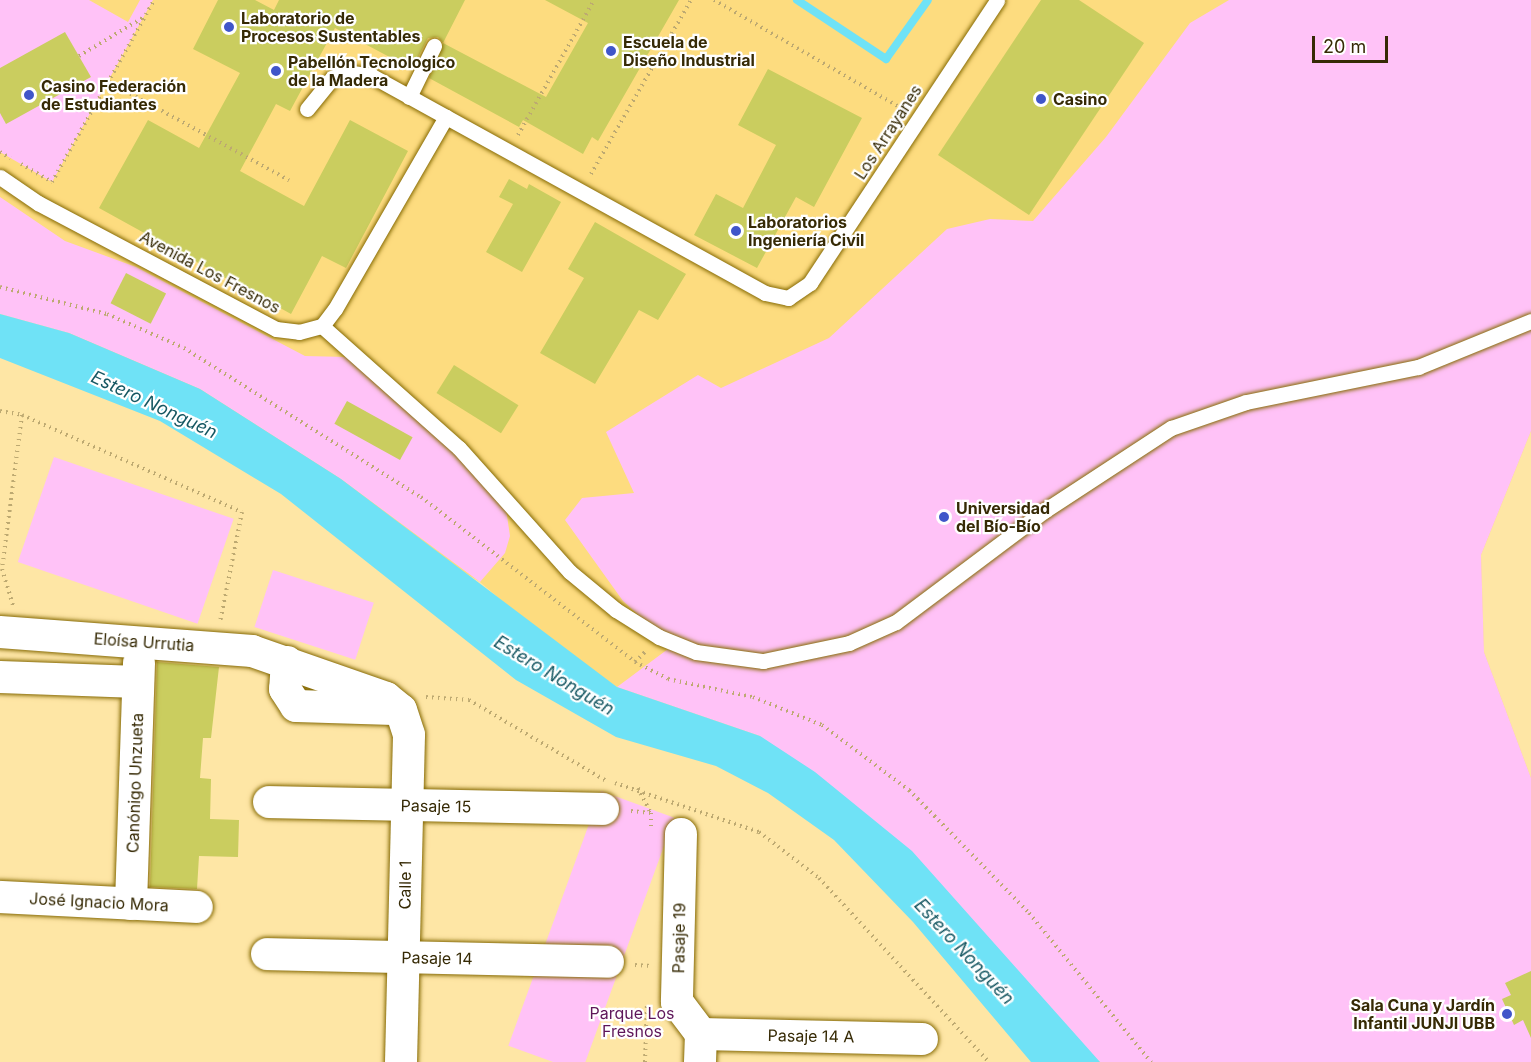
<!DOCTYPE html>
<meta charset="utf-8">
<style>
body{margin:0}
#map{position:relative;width:1531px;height:1062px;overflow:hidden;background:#fee6a5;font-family:Inter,sans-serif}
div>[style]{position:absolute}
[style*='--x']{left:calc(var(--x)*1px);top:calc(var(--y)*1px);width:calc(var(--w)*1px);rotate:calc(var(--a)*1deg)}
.built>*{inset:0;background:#fddc7f}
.green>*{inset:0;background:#ffc2f7;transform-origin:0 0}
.water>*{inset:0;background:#6fe2f6}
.stream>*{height:8px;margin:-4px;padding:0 4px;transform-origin:4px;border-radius:4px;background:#6fe2f6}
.building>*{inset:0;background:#cacd5f;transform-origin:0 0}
.path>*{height:4px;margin-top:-2px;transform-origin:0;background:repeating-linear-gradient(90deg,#bda971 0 1.5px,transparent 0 6px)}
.roads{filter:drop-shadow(0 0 2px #866a04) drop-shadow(0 0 2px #866a04)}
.service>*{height:15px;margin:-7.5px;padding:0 7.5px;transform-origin:7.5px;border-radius:7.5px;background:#fff}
.minor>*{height:32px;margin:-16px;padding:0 16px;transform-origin:16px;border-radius:16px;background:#fff}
.dots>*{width:16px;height:16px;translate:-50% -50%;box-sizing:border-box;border:3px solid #fff;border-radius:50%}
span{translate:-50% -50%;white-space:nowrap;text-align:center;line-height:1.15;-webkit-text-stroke:4.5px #fff;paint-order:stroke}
.poi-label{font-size:16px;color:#362a05;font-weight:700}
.left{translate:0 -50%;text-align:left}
.right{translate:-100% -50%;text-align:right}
.street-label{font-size:16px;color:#362a05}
.park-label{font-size:16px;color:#5e1659}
.water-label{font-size:18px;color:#165863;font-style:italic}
.scale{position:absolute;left:1312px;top:36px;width:76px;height:27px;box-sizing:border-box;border:3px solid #362a05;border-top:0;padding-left:8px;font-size:18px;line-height:21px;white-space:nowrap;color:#362a05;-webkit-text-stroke:4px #fff;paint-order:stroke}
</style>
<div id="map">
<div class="built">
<div style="clip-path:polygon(0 0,1531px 0,1531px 431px,1481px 555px,1484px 652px,1531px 778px,1531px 1062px,1100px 1062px,912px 851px,815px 772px,760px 736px,617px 687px,538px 632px,480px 582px,69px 333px,0 314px)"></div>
</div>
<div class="green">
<div style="clip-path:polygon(0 0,89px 0,128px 22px,140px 0,153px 0,52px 182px,0 152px)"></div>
<div style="clip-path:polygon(1229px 0,1531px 0,1531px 431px,1481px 555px,1484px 652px,1531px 778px,1531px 1062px,1100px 1062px,760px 736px,617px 687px,672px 646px,623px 601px,565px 520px,582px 498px,634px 493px,606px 432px,698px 375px,721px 388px,829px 338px,947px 229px,990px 219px,1033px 221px,1106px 137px,1190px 23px)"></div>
<div style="clip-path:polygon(0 197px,65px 241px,136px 267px,305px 356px,347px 357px,482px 468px,505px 502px,510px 536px,505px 553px,480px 582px,341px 479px,200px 389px,69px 333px,0 314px)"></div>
<div style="left:54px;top:457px;width:190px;height:111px;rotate:19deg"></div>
<div style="left:273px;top:570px;width:106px;height:60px;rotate:18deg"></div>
<div style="left:601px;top:791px;width:78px;height:271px;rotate:20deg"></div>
</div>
<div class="water">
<div style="clip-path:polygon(0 314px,69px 333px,200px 389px,341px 479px,617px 687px,760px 736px,815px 772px,912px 851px,1100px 1062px,1031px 1062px,913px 922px,834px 840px,768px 793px,716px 766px,616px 737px,516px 680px,281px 494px,160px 421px,0 358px)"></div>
</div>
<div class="stream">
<div style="--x:797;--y:0;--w:107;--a:33.5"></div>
<div style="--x:886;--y:59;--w:72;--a:-54.6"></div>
</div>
<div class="building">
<div style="clip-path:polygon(218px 0,255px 0,274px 10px,279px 0,465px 0,443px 43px,438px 37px,428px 38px,412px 69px,335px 28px,290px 111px,276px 104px,240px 171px,304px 206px,350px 120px,408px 151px,346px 268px,322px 256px,291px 314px,99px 208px,148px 120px,199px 148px,240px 73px,193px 49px)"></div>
<div style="clip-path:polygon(545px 0,679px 0,598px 141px,592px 137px,583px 154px,523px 120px,519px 127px,429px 78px,443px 43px,546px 97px,588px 23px)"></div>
<div style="clip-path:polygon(1041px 0,1079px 0,1144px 43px,1029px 215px,938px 155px)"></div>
<div style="clip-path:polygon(65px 32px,91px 77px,6px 124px,0 113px,0 68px)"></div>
<div style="clip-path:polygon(768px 69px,862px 118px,814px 207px,796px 197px,757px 268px,694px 235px,716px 194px,743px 208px,776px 145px,738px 125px)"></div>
<div style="clip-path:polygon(509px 179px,527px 189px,529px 184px,561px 202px,522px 272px,486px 252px,513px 204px,499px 197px)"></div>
<div style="clip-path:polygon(595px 222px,686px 274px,658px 320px,639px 310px,595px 384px,540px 353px,584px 278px,568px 269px)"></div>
<div style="left:126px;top:273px;width:45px;height:34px;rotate:27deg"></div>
<div style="left:454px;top:365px;width:76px;height:33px;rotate:32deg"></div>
<div style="left:347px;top:401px;width:75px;height:26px;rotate:29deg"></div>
<div style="clip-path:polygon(157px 662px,219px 667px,211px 738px,203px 738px,200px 778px,211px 779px,210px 819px,239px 820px,238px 857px,199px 856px,197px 889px,150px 887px)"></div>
<div style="clip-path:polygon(1531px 971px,1531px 1038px,1523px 1020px,1514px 1025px,1502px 999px,1511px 995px,1505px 983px)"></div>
</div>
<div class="path">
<div style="--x:714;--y:0;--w:218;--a:30"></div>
<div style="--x:79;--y:56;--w:76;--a:-31"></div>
<div style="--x:109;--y:82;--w:205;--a:28.6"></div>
<div style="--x:518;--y:135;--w:155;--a:-60.6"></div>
<div style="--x:0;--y:152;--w:12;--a:31"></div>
<div style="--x:21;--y:164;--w:36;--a:30"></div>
<div style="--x:52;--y:182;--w:209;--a:-60.7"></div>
<div style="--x:591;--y:174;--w:201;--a:-60.1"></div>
<div style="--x:0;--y:287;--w:110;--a:14.2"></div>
<div style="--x:107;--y:314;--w:84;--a:23.8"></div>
<div style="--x:184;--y:348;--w:280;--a:32.2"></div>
<div style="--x:421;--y:497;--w:270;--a:37.6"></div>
<div style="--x:635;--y:662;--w:37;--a:27"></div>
<div style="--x:668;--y:679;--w:87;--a:12"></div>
<div style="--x:753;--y:697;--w:74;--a:22.1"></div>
<div style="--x:822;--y:725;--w:109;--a:36.8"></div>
<div style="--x:909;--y:790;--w:172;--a:45.7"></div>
<div style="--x:1029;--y:913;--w:193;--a:50.7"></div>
<div style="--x:0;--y:411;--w:22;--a:10"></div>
<div style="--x:22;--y:415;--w:155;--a:97.4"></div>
<div style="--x:2;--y:569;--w:39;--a:73"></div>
<div style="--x:22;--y:415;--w:240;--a:23.8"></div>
<div style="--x:242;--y:512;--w:112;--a:101.3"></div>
<div style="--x:635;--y:662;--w:16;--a:-45"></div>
<div style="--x:426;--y:697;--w:43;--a:4"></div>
<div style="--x:469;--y:700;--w:158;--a:30.5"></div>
<div style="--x:615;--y:783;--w:152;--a:18.8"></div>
<div style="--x:759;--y:832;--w:76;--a:37.5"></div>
<div style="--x:819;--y:878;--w:251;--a:47.3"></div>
<div style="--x:638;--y:788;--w:28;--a:63"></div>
<div style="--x:651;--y:813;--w:17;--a:90"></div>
<div style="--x:631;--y:811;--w:20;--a:6"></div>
<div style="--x:635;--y:965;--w:17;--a:3"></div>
<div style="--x:645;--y:1062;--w:59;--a:-88.1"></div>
</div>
<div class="roads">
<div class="service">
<div style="--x:409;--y:97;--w:57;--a:-63.9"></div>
<div style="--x:307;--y:109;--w:40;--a:-51"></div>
<div style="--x:332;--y:78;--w:14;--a:-25"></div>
<div style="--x:345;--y:72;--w:27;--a:8"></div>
<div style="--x:372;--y:76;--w:449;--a:28.9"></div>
<div style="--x:765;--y:293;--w:24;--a:12"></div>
<div style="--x:788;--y:298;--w:27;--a:-34"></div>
<div style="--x:810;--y:283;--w:339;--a:-56.5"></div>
<div style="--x:0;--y:177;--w:46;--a:34.4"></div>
<div style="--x:38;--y:203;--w:269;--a:27.9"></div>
<div style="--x:276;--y:329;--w:23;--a:7"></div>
<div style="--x:299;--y:332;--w:24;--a:-15"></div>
<div style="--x:322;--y:326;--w:21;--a:-53"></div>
<div style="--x:335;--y:309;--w:222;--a:-60"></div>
<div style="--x:322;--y:326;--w:183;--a:41.7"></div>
<div style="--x:459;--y:448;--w:166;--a:48.2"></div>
<div style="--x:570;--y:572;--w:60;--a:39.6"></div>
<div style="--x:616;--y:610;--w:51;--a:32.1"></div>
<div style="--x:659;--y:637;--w:40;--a:22"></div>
<div style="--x:696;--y:652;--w:68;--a:7.7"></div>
<div style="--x:763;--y:661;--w:88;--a:-11.8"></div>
<div style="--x:849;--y:643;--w:51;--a:-24.1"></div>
<div style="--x:896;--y:622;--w:185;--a:-36.9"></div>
<div style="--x:1044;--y:511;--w:152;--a:-33.2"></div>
<div style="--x:1171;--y:428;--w:79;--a:-19.1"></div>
<div style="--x:1246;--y:402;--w:176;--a:-11.5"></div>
<div style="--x:1418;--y:367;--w:122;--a:-22.2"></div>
</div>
<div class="minor">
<div style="--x:0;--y:632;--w:253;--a:4.3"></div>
<div style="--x:252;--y:651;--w:142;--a:19.3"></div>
<div style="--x:386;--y:698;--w:19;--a:39"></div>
<div style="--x:401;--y:710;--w:26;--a:72"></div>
<div style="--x:409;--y:735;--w:327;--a:91.4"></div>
<div style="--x:287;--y:662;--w:27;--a:94"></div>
<div style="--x:285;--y:689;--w:20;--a:57"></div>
<div style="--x:296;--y:706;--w:98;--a:1.8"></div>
<div style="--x:0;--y:677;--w:138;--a:2.1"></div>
<div style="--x:269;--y:802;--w:334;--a:1.2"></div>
<div style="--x:681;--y:834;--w:168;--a:91.4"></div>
<div style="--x:677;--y:1002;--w:40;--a:53"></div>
<div style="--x:0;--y:897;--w:197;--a:2.9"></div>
<div style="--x:131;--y:904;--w:241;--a:-88.1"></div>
<div style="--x:267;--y:954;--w:341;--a:1.3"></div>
<div style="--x:701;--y:1034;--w:221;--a:1.3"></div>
<div style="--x:700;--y:1062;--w:28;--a:-88"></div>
</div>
</div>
<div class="dots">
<div style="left:229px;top:27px;background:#4056c9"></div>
<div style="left:611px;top:51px;background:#4056c9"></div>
<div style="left:276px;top:71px;background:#4056c9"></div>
<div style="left:29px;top:95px;background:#4056c9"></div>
<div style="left:1041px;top:99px;background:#4056c9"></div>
<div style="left:736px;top:231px;background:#4056c9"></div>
<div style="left:944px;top:517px;background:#4056c9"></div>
<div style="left:1507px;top:1014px;background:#4056c9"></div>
</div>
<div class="poi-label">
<span class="left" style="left:241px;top:27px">Laboratorio de<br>Procesos Sustentables</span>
<span class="left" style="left:623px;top:51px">Escuela de<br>Diseño Industrial</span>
<span class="left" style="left:288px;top:71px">Pabellón Tecnologico<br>de la Madera</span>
<span class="left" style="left:41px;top:95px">Casino Federación<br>de Estudiantes</span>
<span class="left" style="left:1053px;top:99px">Casino</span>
<span class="left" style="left:748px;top:231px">Laboratorios<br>Ingeniería Civil</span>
<span class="left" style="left:956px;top:517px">Universidad<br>del Bío-Bío</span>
<span class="right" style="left:1495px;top:1014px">Sala Cuna y Jardín<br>Infantil JUNJI UBB</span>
</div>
<div class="street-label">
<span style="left:888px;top:132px;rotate:-57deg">Los Arrayanes</span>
<span style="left:210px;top:272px;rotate:28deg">Avenida Los Fresnos</span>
<span style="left:144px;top:642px;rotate:4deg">Eloísa Urrutia</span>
<span style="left:135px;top:783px;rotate:-88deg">Canónigo Unzueta</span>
<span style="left:436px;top:806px;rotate:1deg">Pasaje 15</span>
<span style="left:405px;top:885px;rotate:-89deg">Calle 1</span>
<span style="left:99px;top:902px;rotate:3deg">José Ignacio Mora</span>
<span style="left:679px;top:938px;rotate:-89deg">Pasaje 19</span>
<span style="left:437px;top:958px;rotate:1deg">Pasaje 14</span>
<span style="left:811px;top:1036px;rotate:1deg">Pasaje 14 A</span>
</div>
<div class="park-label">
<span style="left:632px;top:1022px">Parque Los<br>Fresnos</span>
</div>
<div class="water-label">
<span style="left:154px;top:405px;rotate:25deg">Estero Nonguén</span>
<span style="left:554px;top:676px;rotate:31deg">Estero Nonguén</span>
<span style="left:964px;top:952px;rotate:47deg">Estero Nonguén</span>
</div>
<div class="scale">20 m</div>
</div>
